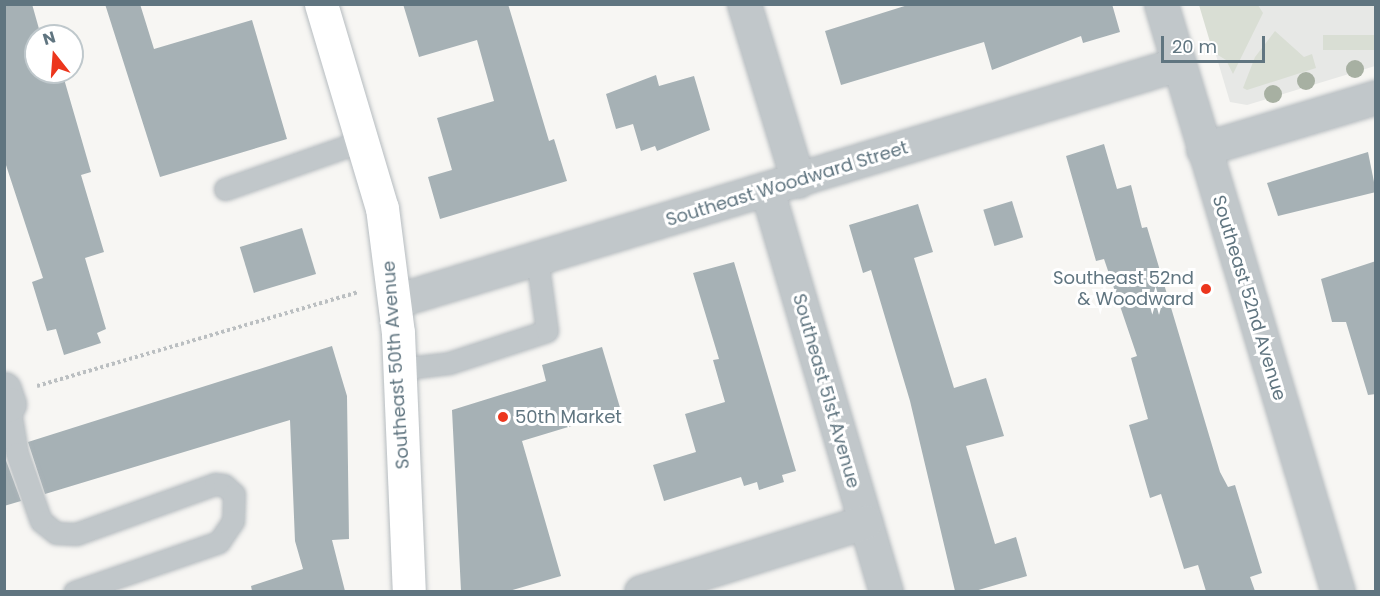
<!DOCTYPE html>
<style>
body{margin:0}
#map{position:relative;width:1380px;height:596px;overflow:hidden;background:#f7f6f3;font-family:Poppins,sans-serif}
div>[style]{position:absolute}
[style*='--x']{left:calc(var(--x)*1px);top:calc(var(--y)*1px);width:calc(var(--w)*1px);rotate:calc(var(--a)*1deg)}
.built>*{inset:0;background:#e7e8e6}
.green>*{inset:0;background:#d9ded4;transform-origin:0 0}
.building>*{inset:0;background:#a6b1b5;transform-origin:0 0}
.path>*{height:4px;margin-top:-2px;transform-origin:0;background:repeating-linear-gradient(90deg,#bbbfc1 0 3px,transparent 0 6px)}
.roads{filter:drop-shadow(0 0 2px #b6bcc0) drop-shadow(0 0 2px #b6bcc0)}
.service>*{height:21px;margin:-10.5px;padding:0 10.5px;transform-origin:10.5px;border-radius:10.5px;background:#c1c7ca}
.minor>*{height:33px;margin:-16.5px;padding:0 16.5px;transform-origin:16.5px;border-radius:16.5px;background:#c1c7ca}
.tertiary>*{height:33px;margin:-16.5px;padding:0 16.5px;transform-origin:16.5px;border-radius:16.5px;background:#c1c7ca}
.secondary>*{height:33px;margin:-16.5px;padding:0 16.5px;transform-origin:16.5px;border-radius:16.5px;background:#fff}
.trees>*{width:18px;height:18px;margin:-9px;border-radius:50%;background:#a7b0a2}
.dots>*{width:16px;height:16px;translate:-50% -50%;box-sizing:border-box;border:3px solid #fff;border-radius:50%}
span{translate:-50% -50%;white-space:nowrap;text-align:center;line-height:1.15;-webkit-text-stroke:6px #fff;paint-order:stroke}
.street-label{font-size:18px;color:#607580}
.poi-label{font-size:18px;color:#607580}
.right{translate:-100% -50%;text-align:right}
.left{translate:0 -50%;text-align:left}
.frame{position:absolute;inset:0;border:6px solid #607580;pointer-events:none}
.north{position:absolute;left:24px;top:24px;width:60px;height:60px;box-sizing:border-box;background:#fff;border:2px solid #bfc8cc;border-radius:50%;rotate:343deg;font-size:16px;font-weight:700;line-height:24px;text-align:center;color:#607580}
.north::after{content:'';display:block;margin:auto;width:21px;height:27px;background:#ec361d;clip-path:polygon(50% 0,100% 100%,50% 72%,0 100%)}
.scale{position:absolute;left:1161px;top:36px;width:104px;height:27px;box-sizing:border-box;border:3px solid #607580;border-top:0;padding-left:8px;font-size:18px;line-height:21px;white-space:nowrap;color:#607580;-webkit-text-stroke:4px #fff;paint-order:stroke}
</style>
<div id="map">
<div class="built">
<div style="clip-path:polygon(1201px 5px,1375px 5px,1375px 66px,1247px 105px,1230px 102px)"></div>
</div>
<div class="green">
<div style="clip-path:polygon(1199px 5px,1258px 5px,1263px 13px,1233px 74px,1226px 60px,1213px 52px)"></div>
<div style="clip-path:polygon(1275px 31px,1304px 57px,1312px 54px,1316px 68px,1247px 90px,1243px 88px,1255px 57px)"></div>
<div style="left:1375px;top:35px;width:15px;height:52px;rotate:90deg"></div>
</div>
<div class="building">
<div style="clip-path:polygon(4px 4px,32px 4px,41px 36px,36px 36px,36px 72px,62px 72px,91px 172px,81px 175px,104px 252px,85px 258px,106px 329px,97px 333px,101px 343px,64px 355px,56px 329px,47px 331px,32px 282px,43px 278px,4px 159px)"></div>
<div style="clip-path:polygon(105px 4px,140px 4px,154px 49px,252px 20px,287px 139px,160px 177px)"></div>
<div style="clip-path:polygon(403px 4px,508px 4px,549px 141px,554px 139px,567px 181px,440px 219px,428px 177px,452px 170px,437px 118px,494px 101px,477px 40px,419px 57px)"></div>
<div style="clip-path:polygon(911px 4px,1112px 4px,1120px 32px,1083px 43px,1081px 36px,992px 70px,984px 42px,841px 85px,825px 31px)"></div>
<div style="clip-path:polygon(656px 75px,659px 86px,694px 76px,710px 130px,657px 151px,655px 146px,641px 151px,633px 124px,616px 129px,606px 94px)"></div>
<div style="clip-path:polygon(1104px 144px,1117px 189px,1131px 185px,1142px 228px,1147px 227px,1220px 472px,1228px 487px,1235px 485px,1262px 573px,1250px 577px,1255px 591px,1206px 591px,1198px 565px,1184px 569px,1161px 494px,1150px 498px,1129px 425px,1148px 419px,1131px 358px,1137px 356px,1104px 259px,1096px 261px,1066px 156px)"></div>
<div style="clip-path:polygon(1368px 152px,1376px 192px,1278px 216px,1267px 183px)"></div>
<div style="left:1012px;top:201px;width:38px;height:30px;rotate:73deg"></div>
<div style="clip-path:polygon(918px 204px,933px 252px,914px 258px,954px 388px,986px 378px,1004px 436px,966px 446px,995px 544px,1016px 537px,1027px 576px,975px 591px,955px 591px,910px 401px,871px 270px,863px 273px,849px 225px)"></div>
<div style="left:302px;top:228px;width:48px;height:65px;rotate:73deg"></div>
<div style="clip-path:polygon(1376px 261px,1376px 394px,1368px 395px,1346px 322px,1332px 322px,1321px 279px)"></div>
<div style="clip-path:polygon(734px 262px,796px 471px,782px 475px,784px 482px,759px 490px,757px 482px,744px 486px,741px 477px,664px 501px,653px 465px,696px 452px,685px 414px,725px 402px,713px 360px,719px 359px,693px 273px)"></div>
<div style="clip-path:polygon(332px 346px,347px 396px,349px 539px,332px 540px,345px 591px,252px 591px,251px 586px,303px 569px,295px 541px,290px 420px,45px 494px,28px 442px)"></div>
<div style="clip-path:polygon(602px 347px,621px 411px,522px 441px,561px 576px,509px 591px,461px 591px,452px 410px,546px 381px,542px 365px)"></div>
<div style="clip-path:polygon(4px 455px,21px 501px,4px 506px)"></div>
</div>
<div class="path">
<div style="--x:37;--y:386;--w:334;--a:-16.3"></div>
</div>
<div class="roads">
<div class="service">
<div style="--x:225;--y:189;--w:145;--a:-19.3"></div>
<div style="--x:399;--y:369;--w:50;--a:-6.8"></div>
<div style="--x:449;--y:363;--w:103;--a:-18.1"></div>
<div style="--x:547;--y:331;--w:74;--a:-97.8"></div>
<div style="--x:9;--y:404;--w:50;--a:80.7"></div>
<div style="--x:17;--y:453;--w:72;--a:70.6"></div>
<div style="--x:41;--y:521;--w:19;--a:39"></div>
<div style="--x:56;--y:533;--w:20;--a:3"></div>
<div style="--x:76;--y:534;--w:148;--a:-19.8"></div>
<div style="--x:215;--y:484;--w:9;--a:6"></div>
<div style="--x:224;--y:485;--w:13;--a:42"></div>
<div style="--x:234;--y:494;--w:27;--a:92"></div>
<div style="--x:233;--y:521;--w:25;--a:124"></div>
<div style="--x:219;--y:542;--w:153;--a:161"></div>
</div>
<div class="minor">
<div style="--x:744;--y:4;--w:185;--a:73"></div>
<div style="--x:1203;--y:149;--w:181;--a:-16.7"></div>
<div style="--x:767;--y:190;--w:419;--a:73.5"></div>
<div style="--x:395;--y:301;--w:818;--a:-16.84"></div>
<div style="--x:4;--y:389;--w:16;--a:72"></div>
<div style="--x:9;--y:404;--w:5;--a:158"></div>
<div style="--x:641;--y:592;--w:235;--a:-17.4"></div>
</div>
<div class="tertiary">
<div style="--x:1161;--y:4;--w:614;--a:73.25"></div>
</div>
<div class="secondary">
<div style="--x:321;--y:4;--w:213;--a:73.4"></div>
<div style="--x:382;--y:208;--w:126;--a:82.7"></div>
<div style="--x:398;--y:333;--w:259;--a:87.6"></div>
</div>
</div>
<div class="trees">
<div style="left:1355px;top:69px"></div>
<div style="left:1306px;top:81px"></div>
<div style="left:1273px;top:94px"></div>
</div>
<div class="dots">
<div style="left:1206px;top:289px;background:#ec361d"></div>
<div style="left:503px;top:417px;background:#ec361d"></div>
</div>
<div class="street-label">
<span style="left:787px;top:184px;rotate:-17deg">Southeast Woodward Street</span>
<span style="left:1249px;top:298px;rotate:73deg">Southeast 52nd Avenue</span>
<span style="left:396px;top:365px;rotate:-94deg">Southeast 50th Avenue</span>
<span style="left:826px;top:391px;rotate:74deg">Southeast 51st Avenue</span>
</div>
<div class="poi-label">
<span class="right" style="left:1194px;top:289px">Southeast 52nd<br>&amp; Woodward</span>
<span class="left" style="left:515px;top:417px">50th Market</span>
</div>
<div class="frame"></div>
<div class="north">N</div>
<div class="scale">20 m</div>
</div>
